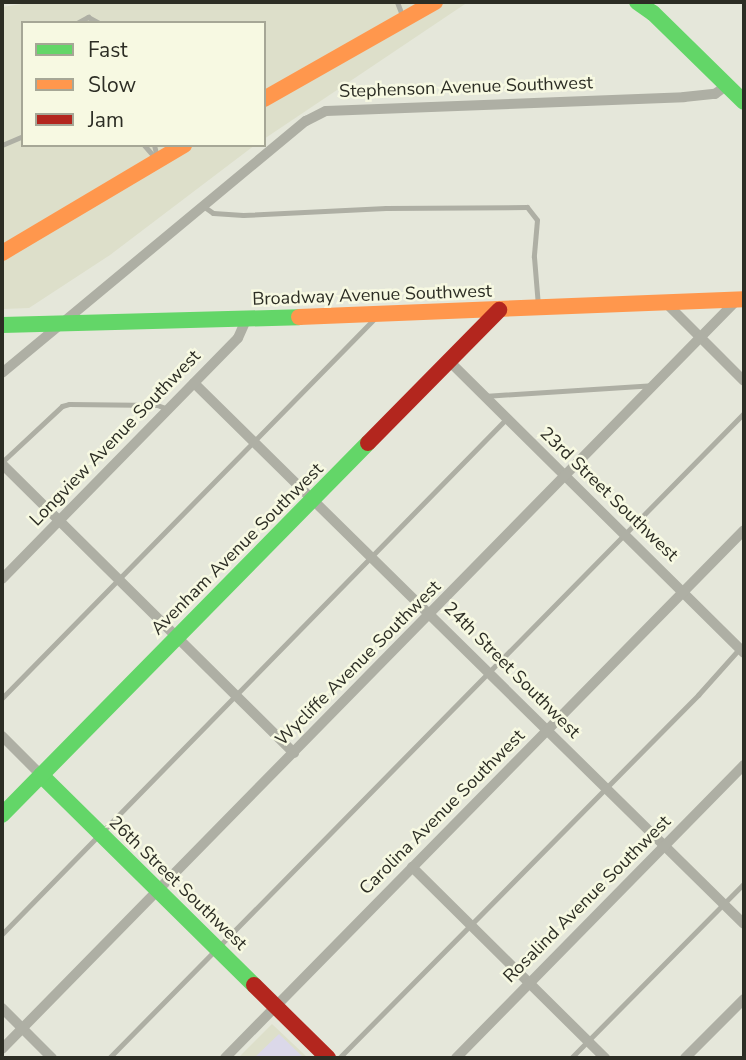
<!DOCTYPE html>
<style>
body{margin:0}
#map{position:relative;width:746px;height:1060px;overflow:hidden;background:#e5e7da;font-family:"Nunito Sans",sans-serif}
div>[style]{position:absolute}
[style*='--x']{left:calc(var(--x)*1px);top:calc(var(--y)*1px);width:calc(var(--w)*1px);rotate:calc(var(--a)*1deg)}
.built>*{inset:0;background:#dddfca}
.green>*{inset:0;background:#dbd8e9}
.lane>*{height:5px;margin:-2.5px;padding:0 2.5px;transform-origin:2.5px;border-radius:2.5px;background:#aeafa4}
.street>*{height:10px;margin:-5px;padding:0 5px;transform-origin:5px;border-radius:5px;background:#aeafa4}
.fast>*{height:16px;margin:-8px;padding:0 8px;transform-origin:8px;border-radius:8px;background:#63d668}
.slow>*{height:16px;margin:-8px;padding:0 8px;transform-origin:8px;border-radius:8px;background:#ff974d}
.jam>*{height:16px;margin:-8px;padding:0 8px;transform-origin:8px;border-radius:8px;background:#b3261e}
span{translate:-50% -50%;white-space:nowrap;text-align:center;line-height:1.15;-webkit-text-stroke:5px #f7f9e2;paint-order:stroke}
.street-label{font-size:18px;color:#2c2d24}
.frame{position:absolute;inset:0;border:4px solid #2c2d24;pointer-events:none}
.legend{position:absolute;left:21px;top:21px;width:245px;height:126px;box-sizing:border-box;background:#f7f9e2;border:2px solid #a6a796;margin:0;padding:9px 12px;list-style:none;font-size:21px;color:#2c2d24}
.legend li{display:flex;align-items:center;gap:14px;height:35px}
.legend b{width:35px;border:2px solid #a6a796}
</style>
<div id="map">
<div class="built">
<div style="clip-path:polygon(35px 2px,468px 2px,264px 139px,264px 23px,23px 23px,23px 145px,255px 145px,110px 255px,29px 308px,2px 309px,2px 7px)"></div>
<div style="clip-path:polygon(272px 1024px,308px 1058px,238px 1058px)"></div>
</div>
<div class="green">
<div style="clip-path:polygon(279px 1034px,304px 1058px,254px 1058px)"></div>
</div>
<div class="lane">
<div style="--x:397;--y:2;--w:14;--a:69"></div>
<div style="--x:77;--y:23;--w:13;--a:-29"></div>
<div style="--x:88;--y:17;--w:13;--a:29"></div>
<div style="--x:2;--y:145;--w:23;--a:-23"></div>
<div style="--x:144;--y:145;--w:18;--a:49"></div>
<div style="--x:154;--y:145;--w:12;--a:76"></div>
<div style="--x:203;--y:206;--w:12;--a:35"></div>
<div style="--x:213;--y:213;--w:30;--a:4"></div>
<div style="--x:243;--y:215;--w:143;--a:-2.8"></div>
<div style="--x:386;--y:208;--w:141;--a:-0.4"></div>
<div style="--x:527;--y:207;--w:16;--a:52"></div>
<div style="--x:537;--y:220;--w:37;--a:95"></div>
<div style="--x:534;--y:257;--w:49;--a:85.3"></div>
<div style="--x:484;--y:396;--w:168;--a:-3.7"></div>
<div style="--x:2;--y:462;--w:82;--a:-43"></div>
<div style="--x:62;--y:406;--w:7;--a:-16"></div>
<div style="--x:69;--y:404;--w:88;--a:0.7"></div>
<div style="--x:157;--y:405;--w:12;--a:20"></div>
<div style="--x:2;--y:698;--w:532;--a:-45.53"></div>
<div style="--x:2;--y:934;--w:721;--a:-45.62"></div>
<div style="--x:109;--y:1058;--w:905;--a:-45.45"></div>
<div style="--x:339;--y:1058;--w:511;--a:-45.32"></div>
<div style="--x:698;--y:695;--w:63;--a:-48.2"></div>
<div style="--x:571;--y:1058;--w:246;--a:-45.3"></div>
</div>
<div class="street">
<div style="--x:666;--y:303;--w:110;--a:45"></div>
<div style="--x:449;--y:361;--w:415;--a:44.7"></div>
<div style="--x:2;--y:373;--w:395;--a:-39.7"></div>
<div style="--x:306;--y:121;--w:22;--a:-27"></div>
<div style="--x:326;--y:111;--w:358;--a:-2.2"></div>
<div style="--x:684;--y:97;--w:31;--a:-6"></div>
<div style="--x:715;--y:94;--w:15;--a:-37"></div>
<div style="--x:194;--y:383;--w:771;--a:44.53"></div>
<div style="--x:2;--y:464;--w:411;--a:44.7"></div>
<div style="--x:2;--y:579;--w:337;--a:-45.6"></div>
<div style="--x:238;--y:338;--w:22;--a:-66"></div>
<div style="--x:2;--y:736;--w:55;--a:45"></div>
<div style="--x:412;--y:867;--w:272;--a:44.7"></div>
<div style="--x:2;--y:1008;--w:71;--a:45"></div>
<div style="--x:2;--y:1049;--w:1049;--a:-45.54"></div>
<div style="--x:225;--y:1058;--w:740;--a:-45.49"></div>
<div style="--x:456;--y:1058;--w:411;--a:-45.5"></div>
<div style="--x:685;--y:1058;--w:83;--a:-45"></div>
</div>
<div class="fast">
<div style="--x:637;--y:2;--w:19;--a:35"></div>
<div style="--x:653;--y:13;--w:127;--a:44.4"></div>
<div style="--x:2;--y:325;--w:297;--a:-1.5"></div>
<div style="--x:41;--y:775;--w:299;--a:44.6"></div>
<div style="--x:2;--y:815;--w:522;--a:-45.47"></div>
</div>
<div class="slow">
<div style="--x:264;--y:99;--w:197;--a:-29.6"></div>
<div style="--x:2;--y:253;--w:212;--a:-30.7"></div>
<div style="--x:299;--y:317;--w:445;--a:-2.3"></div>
</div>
<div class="jam">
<div style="--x:368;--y:443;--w:187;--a:-45.4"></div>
<div style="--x:254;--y:985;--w:104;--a:44.6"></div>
</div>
<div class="street-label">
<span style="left:466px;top:87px;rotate:-2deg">Stephenson Avenue Southwest</span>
<span style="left:372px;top:295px;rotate:-2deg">Broadway Avenue Southwest</span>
<span style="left:115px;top:438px;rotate:-46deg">Longview Avenue Southwest</span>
<span style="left:609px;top:494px;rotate:44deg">23rd Street Southwest</span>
<span style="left:237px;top:549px;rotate:-45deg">Avenham Avenue Southwest</span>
<span style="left:358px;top:663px;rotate:-45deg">Wycliffe Avenue Southwest</span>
<span style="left:512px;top:670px;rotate:45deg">24th Street Southwest</span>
<span style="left:442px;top:812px;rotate:-45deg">Carolina Avenue Southwest</span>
<span style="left:178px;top:883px;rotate:44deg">26th Street Southwest</span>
<span style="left:587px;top:899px;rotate:-45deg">Rosalind Avenue Southwest</span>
</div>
<div class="frame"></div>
<ul class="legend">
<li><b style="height:9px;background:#63d668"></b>Fast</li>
<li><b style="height:9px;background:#ff974d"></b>Slow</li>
<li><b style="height:9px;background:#b3261e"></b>Jam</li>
</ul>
</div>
